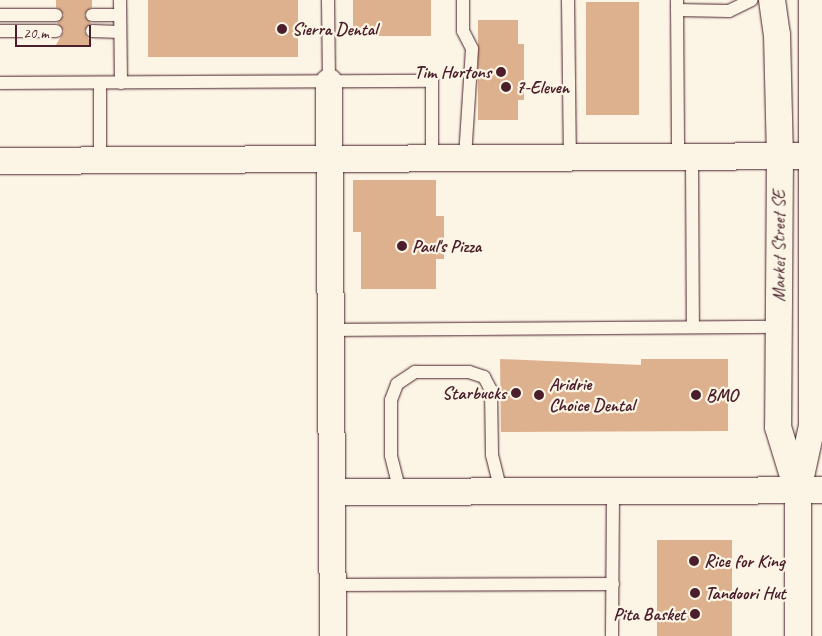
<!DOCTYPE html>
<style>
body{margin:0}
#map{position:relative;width:822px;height:636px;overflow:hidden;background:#fcf5e5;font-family:Caveat,sans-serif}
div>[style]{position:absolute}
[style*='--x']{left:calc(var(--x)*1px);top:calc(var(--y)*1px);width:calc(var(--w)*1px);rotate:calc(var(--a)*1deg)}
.building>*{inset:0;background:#ddb18e;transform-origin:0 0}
.roads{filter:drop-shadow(0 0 1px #4a1f2b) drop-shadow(0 0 1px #4a1f2b)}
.service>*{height:12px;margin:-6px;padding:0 6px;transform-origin:6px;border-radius:6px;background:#fcf5e5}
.minor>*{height:26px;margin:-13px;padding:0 13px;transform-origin:13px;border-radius:13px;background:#fcf5e5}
.dots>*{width:14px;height:14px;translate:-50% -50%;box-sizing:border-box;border:2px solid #fcf5e5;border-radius:50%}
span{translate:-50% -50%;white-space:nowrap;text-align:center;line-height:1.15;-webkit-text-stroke:4.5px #fcf5e5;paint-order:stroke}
.poi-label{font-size:18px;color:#4a1f2b;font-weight:700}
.left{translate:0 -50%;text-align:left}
.right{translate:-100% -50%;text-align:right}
.street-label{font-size:18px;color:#4a1f2b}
.scale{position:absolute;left:15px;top:25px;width:76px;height:22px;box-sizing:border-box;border:2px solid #4a1f2b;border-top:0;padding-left:6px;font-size:15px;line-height:18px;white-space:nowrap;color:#4a1f2b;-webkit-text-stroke:4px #fcf5e5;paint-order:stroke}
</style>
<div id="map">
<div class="building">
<div style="clip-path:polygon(56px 0,92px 0,92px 7px,84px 15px,91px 23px,84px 31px,92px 45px,56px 45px,64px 31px,57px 23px,64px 15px,56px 7px)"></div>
<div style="left:148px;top:0;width:150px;height:57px"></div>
<div style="left:353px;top:0;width:78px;height:36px"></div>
<div style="left:586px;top:2px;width:53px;height:113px"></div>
<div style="clip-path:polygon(478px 20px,518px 20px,518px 44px,524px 44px,524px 100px,518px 100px,518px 120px,478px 120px)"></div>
<div style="clip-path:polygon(353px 180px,436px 180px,436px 216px,444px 216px,444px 259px,436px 259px,436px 289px,361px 289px,361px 232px,353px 232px)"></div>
<div style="clip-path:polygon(500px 359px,641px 365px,641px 359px,728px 359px,728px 431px,501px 432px)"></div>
<div style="left:657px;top:540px;width:75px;height:96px"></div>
</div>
<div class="roads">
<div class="service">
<div style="--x:120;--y:0;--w:83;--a:89.3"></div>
<div style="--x:328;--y:0;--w:82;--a:89.3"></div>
<div style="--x:463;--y:0;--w:31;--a:90"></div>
<div style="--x:463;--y:31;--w:20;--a:63"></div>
<div style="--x:472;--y:49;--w:109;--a:93.7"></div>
<div style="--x:568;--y:0;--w:158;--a:89.3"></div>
<div style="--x:677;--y:0;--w:157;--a:89.6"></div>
<div style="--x:677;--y:10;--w:52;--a:1.1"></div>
<div style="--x:729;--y:11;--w:25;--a:-26"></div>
<div style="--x:0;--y:15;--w:56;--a:0"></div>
<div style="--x:92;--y:15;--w:28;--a:0"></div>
<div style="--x:0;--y:31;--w:56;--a:0"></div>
<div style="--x:92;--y:31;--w:28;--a:2"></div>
<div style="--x:0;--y:83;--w:432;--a:-0.3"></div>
<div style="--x:432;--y:81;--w:78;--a:90"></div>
<div style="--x:100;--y:83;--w:79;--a:90"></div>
<div style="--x:692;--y:157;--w:170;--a:89.7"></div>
<div style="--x:331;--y:330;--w:448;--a:-0.4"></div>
<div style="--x:400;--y:492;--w:38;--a:-104"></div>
<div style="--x:391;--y:455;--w:55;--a:-90"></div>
<div style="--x:391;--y:400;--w:17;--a:-69"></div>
<div style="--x:397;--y:384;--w:22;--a:-34"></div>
<div style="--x:415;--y:372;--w:54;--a:0"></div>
<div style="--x:469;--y:372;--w:16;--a:18"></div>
<div style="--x:484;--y:377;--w:15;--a:62"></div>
<div style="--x:491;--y:390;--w:65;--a:89.1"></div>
<div style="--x:492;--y:455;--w:38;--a:76"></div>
<div style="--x:333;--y:585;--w:280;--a:-0.2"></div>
<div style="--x:612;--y:636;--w:145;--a:-89.6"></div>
</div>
<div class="minor">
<div style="--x:772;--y:0;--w:35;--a:82"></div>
<div style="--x:777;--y:35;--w:121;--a:88.6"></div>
<div style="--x:780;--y:156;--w:271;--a:90.4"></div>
<div style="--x:778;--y:427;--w:65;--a:73"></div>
<div style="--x:329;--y:82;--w:554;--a:89.59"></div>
<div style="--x:0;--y:161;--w:822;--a:-0.35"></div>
<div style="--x:332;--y:492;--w:490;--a:-0.2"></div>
<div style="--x:798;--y:636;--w:146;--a:-90"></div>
<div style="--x:798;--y:490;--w:66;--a:-77.7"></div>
<div style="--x:812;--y:426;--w:426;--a:-90"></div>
</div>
</div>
<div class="dots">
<div style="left:282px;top:29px;background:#4a1f2b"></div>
<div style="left:501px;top:72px;background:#4a1f2b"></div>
<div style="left:506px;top:87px;background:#4a1f2b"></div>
<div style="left:402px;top:246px;background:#4a1f2b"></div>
<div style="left:516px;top:393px;background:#4a1f2b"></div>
<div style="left:539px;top:395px;background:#4a1f2b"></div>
<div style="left:696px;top:395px;background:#4a1f2b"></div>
<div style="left:694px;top:561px;background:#4a1f2b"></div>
<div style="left:695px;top:593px;background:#4a1f2b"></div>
<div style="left:695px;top:614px;background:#4a1f2b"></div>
</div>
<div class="poi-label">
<span class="left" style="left:292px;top:29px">Sierra Dental</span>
<span class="right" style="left:491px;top:72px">Tim Hortons</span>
<span class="left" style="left:516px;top:87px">7-Eleven</span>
<span class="left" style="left:412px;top:246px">Paul's Pizza</span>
<span class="left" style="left:549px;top:395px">Aridrie<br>Choice Dental</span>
<span class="right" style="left:506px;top:393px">Starbucks</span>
<span class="left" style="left:706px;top:395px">BMO</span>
<span class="left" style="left:704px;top:561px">Rice for King</span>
<span class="left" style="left:705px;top:593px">Tandoori Hut</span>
<span class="right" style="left:685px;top:614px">Pita Basket</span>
</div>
<div class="street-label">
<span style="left:779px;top:246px;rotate:-90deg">Market Street SE</span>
</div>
<div class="scale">20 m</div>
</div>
